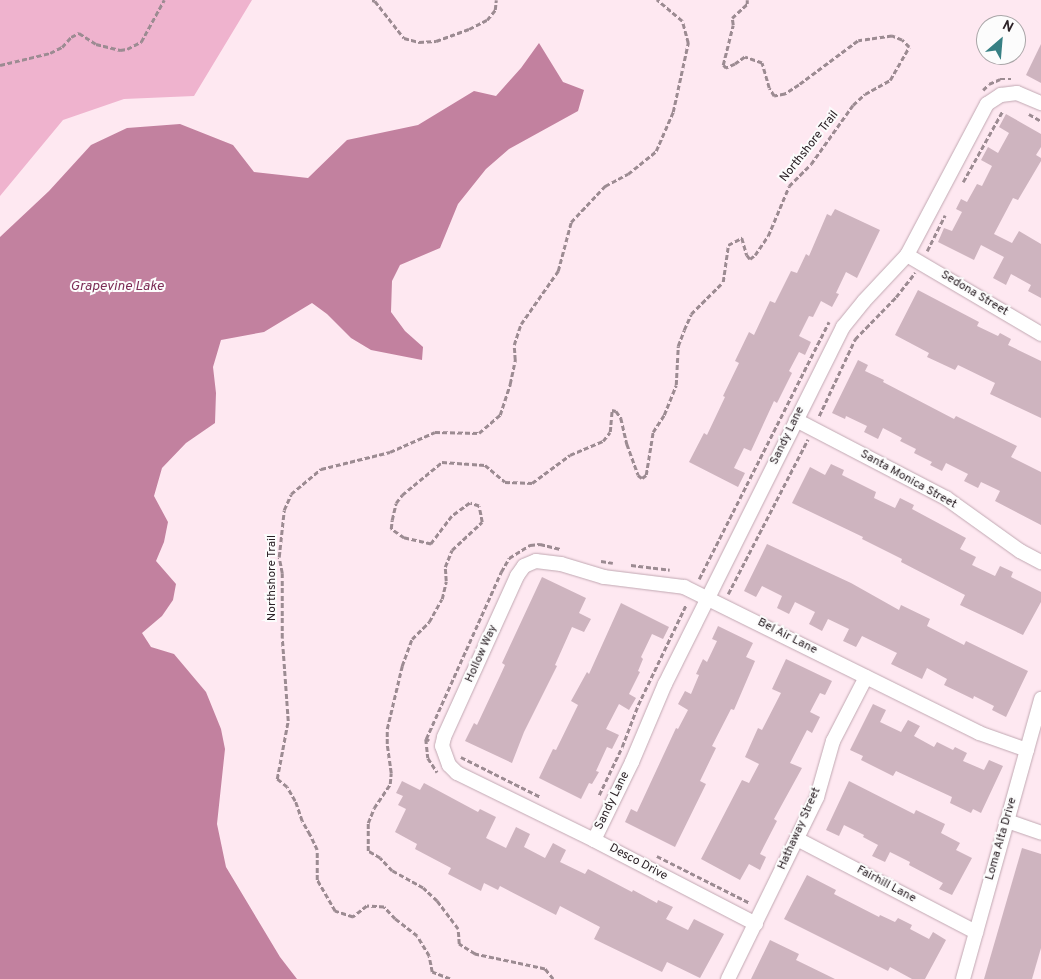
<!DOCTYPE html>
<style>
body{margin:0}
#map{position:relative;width:1041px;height:979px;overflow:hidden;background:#fee8f1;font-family:Overpass,sans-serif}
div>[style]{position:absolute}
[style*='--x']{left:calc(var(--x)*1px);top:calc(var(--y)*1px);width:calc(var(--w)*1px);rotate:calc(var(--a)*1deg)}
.green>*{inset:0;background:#efb3ce}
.water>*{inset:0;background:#c2819f}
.building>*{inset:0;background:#ceb4bf}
.path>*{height:2.5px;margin-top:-1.25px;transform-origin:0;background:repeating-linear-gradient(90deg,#9c8b92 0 5px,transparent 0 7.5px)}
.roads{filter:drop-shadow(0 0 1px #c1a8b2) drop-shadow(0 0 1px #c1a8b2)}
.street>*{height:14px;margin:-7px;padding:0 7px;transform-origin:7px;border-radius:7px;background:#fff}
span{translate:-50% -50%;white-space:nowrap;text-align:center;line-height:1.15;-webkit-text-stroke:4px #fcfcfc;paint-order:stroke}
.street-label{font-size:12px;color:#2c2227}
.water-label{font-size:14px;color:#7d2e57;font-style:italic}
.north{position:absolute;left:976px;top:15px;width:50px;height:50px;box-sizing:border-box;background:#fcfcfc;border:1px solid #a9a5a7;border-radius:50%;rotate:27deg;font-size:14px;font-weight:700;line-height:20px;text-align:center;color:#2c2227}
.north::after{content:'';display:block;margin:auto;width:18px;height:22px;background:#378084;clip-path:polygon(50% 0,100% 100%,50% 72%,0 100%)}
</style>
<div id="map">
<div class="green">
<div style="clip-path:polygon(0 0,252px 0,194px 96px,124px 99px,63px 120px,0 196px)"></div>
</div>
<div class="water">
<div style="clip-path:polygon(539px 43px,563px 82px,584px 90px,578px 111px,509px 149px,486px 169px,458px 204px,440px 248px,400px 265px,392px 281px,391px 312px,405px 331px,423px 347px,422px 360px,371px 350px,351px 338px,327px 314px,312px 303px,264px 332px,221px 340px,213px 367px,216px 393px,215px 423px,186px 443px,162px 468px,154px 496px,168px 522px,164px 542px,156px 561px,176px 584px,173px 600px,162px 616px,142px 633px,151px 647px,174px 654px,206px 692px,221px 729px,225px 749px,217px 824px,226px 867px,280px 957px,297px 979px,0 979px,0 237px,49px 191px,91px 145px,127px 128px,180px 124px,233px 145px,254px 172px,308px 178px,347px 140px,418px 125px,474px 91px,496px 96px,521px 68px)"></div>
</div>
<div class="building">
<div style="clip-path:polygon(1041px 44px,1041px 83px,1026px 75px)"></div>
<div style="clip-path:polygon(1006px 114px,1041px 134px,1041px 147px,1036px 155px,1041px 158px,1041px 161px,1018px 200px,1013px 198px,994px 234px,1012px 243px,1019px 231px,1041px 244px,1041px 298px,1028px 291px,1031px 285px,1011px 274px,1006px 285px,993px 278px,1004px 257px,981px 245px,974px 260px,938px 242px,944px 228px,952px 231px,962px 212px,956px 209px,961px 199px,967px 202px,977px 184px,982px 186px,992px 166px,981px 160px,988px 147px,998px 153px,1009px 133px,999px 127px)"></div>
<div style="clip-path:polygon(835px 209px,880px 230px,857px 278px,846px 272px,836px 293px,839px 294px,832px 307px,821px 301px,813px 317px,809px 316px,799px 336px,811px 342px,805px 355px,799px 352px,789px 371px,792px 373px,777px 403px,774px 401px,751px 451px,744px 448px,734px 468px,745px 473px,738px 487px,689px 462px,704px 433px,707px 435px,725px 397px,723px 396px,739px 363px,735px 361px,749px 332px,754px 335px,770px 301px,775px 303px,791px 271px,797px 273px,806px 254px,809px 256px,827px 214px,831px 216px)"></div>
<div style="clip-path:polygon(918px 290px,979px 322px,977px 326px,998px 336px,1000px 333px,1011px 339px,1008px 345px,1041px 361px,1041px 418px,990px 394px,995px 383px,958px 365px,955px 370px,927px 357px,929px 353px,895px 335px)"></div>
<div style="clip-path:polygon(858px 360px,868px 365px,865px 371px,884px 380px,883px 382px,954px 419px,956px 416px,1017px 446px,1011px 457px,1041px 472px,1041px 525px,995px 501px,1000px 491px,981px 482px,978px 488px,964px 481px,968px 474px,946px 463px,942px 471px,930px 465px,932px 462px,914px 453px,916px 449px,900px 441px,902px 438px,883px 428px,878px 439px,864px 432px,867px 426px,846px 416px,845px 419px,832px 413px)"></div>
<div style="clip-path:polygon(831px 464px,844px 470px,842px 475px,876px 492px,874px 498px,895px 508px,900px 498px,914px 505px,912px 509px,966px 538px,960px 549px,976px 557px,972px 565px,995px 576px,1000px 566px,1013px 572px,1011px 577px,1041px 592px,1041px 602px,1023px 635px,960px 605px,965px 595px,901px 562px,902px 559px,862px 539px,863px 537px,792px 503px,810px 467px,825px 475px)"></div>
<div style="clip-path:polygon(767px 544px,851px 583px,899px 610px,901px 605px,930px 619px,927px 626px,964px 645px,966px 641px,1028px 671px,1006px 717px,992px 710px,994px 706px,974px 696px,973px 699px,944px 685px,947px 679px,927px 668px,922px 679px,891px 664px,897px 653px,862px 636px,856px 647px,843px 641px,849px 629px,828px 619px,822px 631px,809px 624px,815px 612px,795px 602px,789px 614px,777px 608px,782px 596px,762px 586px,756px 597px,744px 591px)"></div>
<div style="clip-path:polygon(542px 577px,586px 598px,579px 613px,591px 619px,584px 632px,572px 627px,555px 665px,557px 666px,524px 732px,512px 763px,465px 741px,474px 723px,477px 725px,500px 676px,505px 665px,502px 663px)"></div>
<div style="clip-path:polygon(621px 603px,669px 627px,663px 639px,652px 634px,641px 657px,643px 659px,638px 671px,640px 672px,629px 694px,636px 698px,629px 710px,619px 704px,606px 729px,619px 735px,612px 749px,607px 747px,596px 771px,599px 772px,592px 784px,589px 783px,581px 799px,539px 778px,553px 749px,556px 750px,578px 705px,571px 701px,587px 672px,589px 674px)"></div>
<div style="clip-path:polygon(718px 626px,753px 643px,746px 657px,755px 661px,734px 710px,731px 709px,712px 746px,716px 748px,700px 781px,706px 784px,675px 847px,625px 822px,631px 809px,637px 812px,676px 728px,678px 729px,688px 710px,678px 704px,685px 691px,691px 694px,699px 675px,696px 674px,703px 659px,707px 662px,717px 641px,712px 639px)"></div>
<div style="clip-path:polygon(786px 659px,832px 681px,825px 695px,820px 693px,810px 712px,820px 717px,812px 733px,807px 730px,790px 763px,802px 768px,774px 819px,777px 821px,760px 854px,766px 857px,760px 870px,749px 864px,740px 880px,701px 859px,742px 780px,749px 783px,759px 764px,745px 757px,758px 728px,762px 730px,781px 693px,772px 689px)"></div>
<div style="clip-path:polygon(873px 704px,886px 710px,880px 722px,901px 732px,908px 720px,920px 726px,914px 736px,934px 747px,937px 742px,953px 750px,955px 747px,967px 753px,963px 761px,984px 770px,989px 760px,1003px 766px,981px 813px,973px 809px,971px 813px,950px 803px,952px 797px,896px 771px,893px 776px,861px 760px,863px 756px,850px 750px)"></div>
<div style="clip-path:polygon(402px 781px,420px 790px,424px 783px,478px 812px,480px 809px,496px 817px,486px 838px,506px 848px,516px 827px,530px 834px,524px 847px,545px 858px,553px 843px,566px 850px,560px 862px,585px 874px,588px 869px,632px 892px,633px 890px,657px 903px,658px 900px,673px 907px,666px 919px,688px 930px,694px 919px,724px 934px,700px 978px,667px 962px,662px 972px,594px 939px,600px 927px,560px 906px,556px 915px,500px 886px,498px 890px,484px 883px,481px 891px,448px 874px,451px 868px,415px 849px,417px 844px,395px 832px,406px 809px,398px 805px,403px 796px,396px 793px)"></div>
<div style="clip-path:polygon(849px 781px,914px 814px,916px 810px,945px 824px,941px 833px,960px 843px,956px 850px,972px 858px,952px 895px,939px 889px,943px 883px,909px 865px,910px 862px,890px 852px,885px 862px,872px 856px,878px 845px,863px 837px,864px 835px,844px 825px,839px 836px,826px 830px)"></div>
<div style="clip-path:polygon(1022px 848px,1041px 854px,1041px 948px,1032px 979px,984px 979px)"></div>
<div style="clip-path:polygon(807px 875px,836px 890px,834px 894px,879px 917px,880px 915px,895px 922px,898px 918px,912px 925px,910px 929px,929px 939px,933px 932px,946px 940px,925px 979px,912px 979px,890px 967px,888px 971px,784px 919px)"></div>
<div style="clip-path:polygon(770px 940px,799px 954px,796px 960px,835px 979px,751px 979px)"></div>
</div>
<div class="path">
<div style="--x:372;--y:0;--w:3;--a:18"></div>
<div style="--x:375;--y:1;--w:47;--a:51.9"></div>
<div style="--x:404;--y:38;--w:16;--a:15"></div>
<div style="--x:419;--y:42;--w:17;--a:-3"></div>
<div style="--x:436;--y:41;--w:35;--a:-20"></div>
<div style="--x:469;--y:29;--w:20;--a:-27"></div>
<div style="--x:487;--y:20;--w:13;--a:-51"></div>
<div style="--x:495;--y:10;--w:10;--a:-84"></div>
<div style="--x:0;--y:65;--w:51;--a:-13.5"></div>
<div style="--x:50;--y:53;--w:13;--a:-27"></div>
<div style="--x:62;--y:47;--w:13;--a:-48"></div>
<div style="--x:71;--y:37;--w:9;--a:-27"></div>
<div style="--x:79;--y:33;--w:20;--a:33"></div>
<div style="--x:96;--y:44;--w:25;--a:14"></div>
<div style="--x:120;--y:50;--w:7;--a:-8"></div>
<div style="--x:127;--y:49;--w:16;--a:-27"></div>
<div style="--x:141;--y:42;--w:48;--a:-61.3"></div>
<div style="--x:983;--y:90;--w:8;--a:-45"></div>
<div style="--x:989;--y:84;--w:12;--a:-24"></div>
<div style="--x:1000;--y:79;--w:11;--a:0"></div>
<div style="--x:1029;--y:114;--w:14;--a:30"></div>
<div style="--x:963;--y:182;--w:82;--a:-60.9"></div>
<div style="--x:927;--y:251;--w:40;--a:-63.4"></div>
<div style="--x:819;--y:416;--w:85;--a:-64.9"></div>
<div style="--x:855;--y:339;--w:59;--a:-45.7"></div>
<div style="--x:896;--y:297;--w:31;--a:-52"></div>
<div style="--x:601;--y:561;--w:12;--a:9"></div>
<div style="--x:631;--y:565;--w:39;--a:7"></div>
<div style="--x:699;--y:579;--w:288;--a:-63.2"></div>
<div style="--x:728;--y:594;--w:174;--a:-62.7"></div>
<div style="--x:426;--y:739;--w:19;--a:84"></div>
<div style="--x:428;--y:758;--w:17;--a:57"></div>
<div style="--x:429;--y:741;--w:4;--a:-146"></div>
<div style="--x:426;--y:739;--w:183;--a:-65.8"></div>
<div style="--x:501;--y:572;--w:16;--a:-60"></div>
<div style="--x:509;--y:558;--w:25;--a:-32"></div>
<div style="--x:530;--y:545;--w:10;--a:-6"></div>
<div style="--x:540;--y:544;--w:21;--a:14"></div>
<div style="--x:461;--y:757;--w:89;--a:26.6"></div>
<div style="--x:599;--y:795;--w:53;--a:-64.4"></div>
<div style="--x:622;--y:747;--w:45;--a:-69.1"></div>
<div style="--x:638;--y:705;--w:111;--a:-64.4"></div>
<div style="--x:657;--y:856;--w:104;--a:26.8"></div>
<div style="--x:450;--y:979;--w:19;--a:-159"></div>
<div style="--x:432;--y:972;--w:16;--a:-101"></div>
<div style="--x:429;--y:956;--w:23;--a:-121"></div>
<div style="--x:417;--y:936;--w:28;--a:-142"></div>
<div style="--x:395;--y:919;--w:16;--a:-133"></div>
<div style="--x:384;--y:907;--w:17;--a:-177"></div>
<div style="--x:367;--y:906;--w:18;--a:142"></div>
<div style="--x:353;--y:917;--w:19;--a:-162"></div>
<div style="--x:335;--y:911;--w:36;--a:-120"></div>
<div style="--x:317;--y:880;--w:30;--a:-90"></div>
<div style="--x:317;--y:850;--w:17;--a:-115"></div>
<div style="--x:310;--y:835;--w:16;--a:-120"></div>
<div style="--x:302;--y:821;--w:21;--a:-109"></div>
<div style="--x:295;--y:801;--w:16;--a:-120"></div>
<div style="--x:287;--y:787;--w:13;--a:-141"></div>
<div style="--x:277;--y:779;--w:59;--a:-79.3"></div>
<div style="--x:288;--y:721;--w:83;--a:-94.1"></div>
<div style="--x:282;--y:638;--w:65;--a:-90"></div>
<div style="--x:282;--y:573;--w:16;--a:-101"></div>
<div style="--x:279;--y:557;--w:47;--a:-83.9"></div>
<div style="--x:284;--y:510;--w:17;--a:-66"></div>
<div style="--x:291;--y:494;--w:39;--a:-40"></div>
<div style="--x:321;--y:469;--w:71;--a:-13.8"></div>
<div style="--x:390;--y:452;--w:49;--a:-24"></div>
<div style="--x:435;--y:432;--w:44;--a:1.3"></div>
<div style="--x:479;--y:433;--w:28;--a:-41"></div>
<div style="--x:500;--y:415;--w:33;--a:-72"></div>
<div style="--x:510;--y:384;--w:25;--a:-78"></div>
<div style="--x:515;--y:360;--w:15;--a:-94"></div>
<div style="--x:514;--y:345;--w:22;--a:-72"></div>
<div style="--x:521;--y:324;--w:65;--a:-55.1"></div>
<div style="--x:558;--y:271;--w:51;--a:-75.1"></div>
<div style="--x:571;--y:222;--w:50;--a:-46.6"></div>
<div style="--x:605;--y:186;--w:26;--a:-28"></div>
<div style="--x:628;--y:174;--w:36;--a:-39"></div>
<div style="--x:656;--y:151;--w:43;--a:-66.4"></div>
<div style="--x:673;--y:112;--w:71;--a:-77.7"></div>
<div style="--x:688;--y:43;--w:23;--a:-105"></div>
<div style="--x:682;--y:21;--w:33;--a:-140"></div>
<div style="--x:553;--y:979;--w:13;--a:-129"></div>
<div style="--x:545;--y:969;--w:72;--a:-167.9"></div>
<div style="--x:475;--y:954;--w:19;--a:-148"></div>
<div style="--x:459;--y:944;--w:15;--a:-94"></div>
<div style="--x:458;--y:929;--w:35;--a:-127"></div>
<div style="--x:437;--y:901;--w:19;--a:-137"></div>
<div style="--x:423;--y:888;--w:35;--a:-151"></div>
<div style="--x:392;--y:871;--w:18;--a:-133"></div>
<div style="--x:380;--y:858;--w:14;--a:-150"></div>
<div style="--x:368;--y:851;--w:28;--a:-90"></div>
<div style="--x:368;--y:823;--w:16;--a:-68"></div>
<div style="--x:374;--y:808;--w:29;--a:-56"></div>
<div style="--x:390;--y:784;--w:11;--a:-85"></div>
<div style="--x:391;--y:773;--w:29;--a:-98"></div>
<div style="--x:387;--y:744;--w:15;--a:-90"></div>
<div style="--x:387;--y:729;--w:65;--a:-76.6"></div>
<div style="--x:402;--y:666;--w:29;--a:-70"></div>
<div style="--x:412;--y:639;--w:24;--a:-45"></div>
<div style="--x:429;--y:622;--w:26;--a:-61"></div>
<div style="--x:442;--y:599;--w:18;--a:-77"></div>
<div style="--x:446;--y:581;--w:14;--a:-94"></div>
<div style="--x:445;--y:567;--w:18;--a:-68"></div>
<div style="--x:452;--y:550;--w:41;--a:-43"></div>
<div style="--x:482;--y:522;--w:16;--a:-101"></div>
<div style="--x:479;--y:506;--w:9;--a:-162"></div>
<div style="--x:470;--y:503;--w:22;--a:144"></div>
<div style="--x:452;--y:516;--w:35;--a:127"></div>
<div style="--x:431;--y:544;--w:28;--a:-167"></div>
<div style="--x:404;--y:538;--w:16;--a:-145"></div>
<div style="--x:391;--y:529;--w:9;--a:-84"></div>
<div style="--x:392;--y:520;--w:17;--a:-77"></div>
<div style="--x:396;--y:503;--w:10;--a:-53"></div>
<div style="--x:402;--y:495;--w:52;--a:-39.5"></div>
<div style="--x:442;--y:462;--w:43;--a:4"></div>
<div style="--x:485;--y:465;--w:26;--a:40"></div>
<div style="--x:505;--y:482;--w:27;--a:2"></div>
<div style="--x:532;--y:483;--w:47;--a:-36.4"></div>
<div style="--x:570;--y:455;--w:36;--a:-23"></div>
<div style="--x:603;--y:441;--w:11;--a:-52"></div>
<div style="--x:610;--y:432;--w:22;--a:-85"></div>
<div style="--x:612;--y:410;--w:4;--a:14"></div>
<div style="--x:616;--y:411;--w:9;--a:54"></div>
<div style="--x:621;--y:418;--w:27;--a:77"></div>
<div style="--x:627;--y:444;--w:33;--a:70"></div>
<div style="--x:638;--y:475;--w:5;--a:37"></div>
<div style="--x:642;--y:478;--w:5;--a:-37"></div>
<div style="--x:646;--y:475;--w:44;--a:-80.8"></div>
<div style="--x:653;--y:432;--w:20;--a:-57"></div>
<div style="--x:664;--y:415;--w:32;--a:-68"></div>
<div style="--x:676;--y:385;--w:39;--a:-87"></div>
<div style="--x:678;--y:346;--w:17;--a:-69"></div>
<div style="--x:684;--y:330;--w:17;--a:-66"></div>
<div style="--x:691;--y:314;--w:45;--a:-45"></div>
<div style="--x:723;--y:282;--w:37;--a:-82"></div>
<div style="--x:728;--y:245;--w:16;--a:-27"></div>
<div style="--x:742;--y:238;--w:18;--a:74"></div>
<div style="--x:747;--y:255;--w:5;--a:53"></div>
<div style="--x:750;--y:259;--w:6;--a:-39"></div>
<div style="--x:755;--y:255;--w:23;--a:-56"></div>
<div style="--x:768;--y:236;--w:54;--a:-67.2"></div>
<div style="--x:789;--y:186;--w:31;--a:-45"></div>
<div style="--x:811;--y:164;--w:72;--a:-54.6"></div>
<div style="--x:853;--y:105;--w:16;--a:-43"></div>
<div style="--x:865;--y:94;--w:29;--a:-29"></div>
<div style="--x:890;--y:80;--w:38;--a:-60"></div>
<div style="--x:909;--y:47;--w:10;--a:-135"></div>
<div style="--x:902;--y:40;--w:11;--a:-158"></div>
<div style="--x:892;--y:36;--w:34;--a:172"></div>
<div style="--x:858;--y:41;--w:74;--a:143.3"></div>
<div style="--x:799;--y:85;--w:17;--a:147"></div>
<div style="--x:785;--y:94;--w:11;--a:170"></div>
<div style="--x:774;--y:96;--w:9;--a:-122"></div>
<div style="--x:769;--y:88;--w:26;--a:-106"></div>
<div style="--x:762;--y:63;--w:18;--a:-161"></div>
<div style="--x:745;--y:57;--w:12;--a:145"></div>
<div style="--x:735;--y:64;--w:10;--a:156"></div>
<div style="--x:726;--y:68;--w:4;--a:-135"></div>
<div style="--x:723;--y:65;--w:41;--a:-76"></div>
<div style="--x:733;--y:25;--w:7;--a:-98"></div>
<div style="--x:732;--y:18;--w:21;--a:-43"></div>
<div style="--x:747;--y:4;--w:4;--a:-90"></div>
</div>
<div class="roads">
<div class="street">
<div style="--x:907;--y:255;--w:156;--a:30.5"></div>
<div style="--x:796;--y:420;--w:169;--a:27.5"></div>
<div style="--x:946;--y:498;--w:91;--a:35.6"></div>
<div style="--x:1020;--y:551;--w:24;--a:28"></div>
<div style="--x:1007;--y:821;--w:36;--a:19"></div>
<div style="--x:797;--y:839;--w:202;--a:27.5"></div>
<div style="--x:594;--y:840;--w:87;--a:-64"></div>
<div style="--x:632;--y:762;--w:85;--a:-67.1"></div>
<div style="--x:665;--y:684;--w:399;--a:-63.5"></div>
<div style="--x:843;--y:327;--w:33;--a:-51"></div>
<div style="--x:864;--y:301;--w:63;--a:-46.9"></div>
<div style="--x:907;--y:255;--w:171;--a:-62.1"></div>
<div style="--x:987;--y:104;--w:17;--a:-33"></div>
<div style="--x:1001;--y:95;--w:16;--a:-7"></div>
<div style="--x:1017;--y:93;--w:26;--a:23"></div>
<div style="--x:756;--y:924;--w:182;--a:-152.6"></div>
<div style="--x:594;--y:840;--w:153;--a:-153.9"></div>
<div style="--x:457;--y:773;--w:11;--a:-135"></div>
<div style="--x:449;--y:765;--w:20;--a:-110"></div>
<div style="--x:442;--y:746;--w:9;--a:-77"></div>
<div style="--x:444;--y:737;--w:177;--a:-65.6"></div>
<div style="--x:517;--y:576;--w:12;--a:-55"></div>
<div style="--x:524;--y:566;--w:13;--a:-23"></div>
<div style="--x:536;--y:561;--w:25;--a:7"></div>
<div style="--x:561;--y:564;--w:45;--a:16.8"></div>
<div style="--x:604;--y:577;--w:81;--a:7.1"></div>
<div style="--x:684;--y:587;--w:329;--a:26.3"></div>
<div style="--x:979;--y:733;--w:51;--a:19.5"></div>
<div style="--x:728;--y:979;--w:203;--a:-63.9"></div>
<div style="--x:817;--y:797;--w:58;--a:-74.1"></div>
<div style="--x:833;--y:741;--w:72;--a:-62.7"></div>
<div style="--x:963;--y:979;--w:291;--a:-74.4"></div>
</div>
</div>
<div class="street-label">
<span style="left:810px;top:147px;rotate:-52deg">Northshore Trail</span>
<span style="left:974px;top:294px;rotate:31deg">Sedona Street</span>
<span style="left:788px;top:436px;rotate:-64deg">Sandy Lane</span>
<span style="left:908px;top:480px;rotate:29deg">Santa Monica Street</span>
<span style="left:273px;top:578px;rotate:-90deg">Northshore Trail</span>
<span style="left:787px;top:637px;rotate:27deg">Bel Air Lane</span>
<span style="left:482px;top:654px;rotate:-66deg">Hollow Way</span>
<span style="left:613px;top:801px;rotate:-64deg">Sandy Lane</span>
<span style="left:800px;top:829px;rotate:-66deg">Hathaway Street</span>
<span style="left:1002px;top:839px;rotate:-74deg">Loma Alta Drive</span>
<span style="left:638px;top:863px;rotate:28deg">Desco Drive</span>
<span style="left:886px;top:885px;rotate:28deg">Fairhill Lane</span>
</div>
<div class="water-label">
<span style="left:117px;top:287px">Grapevine Lake</span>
</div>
<div class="north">N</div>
</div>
